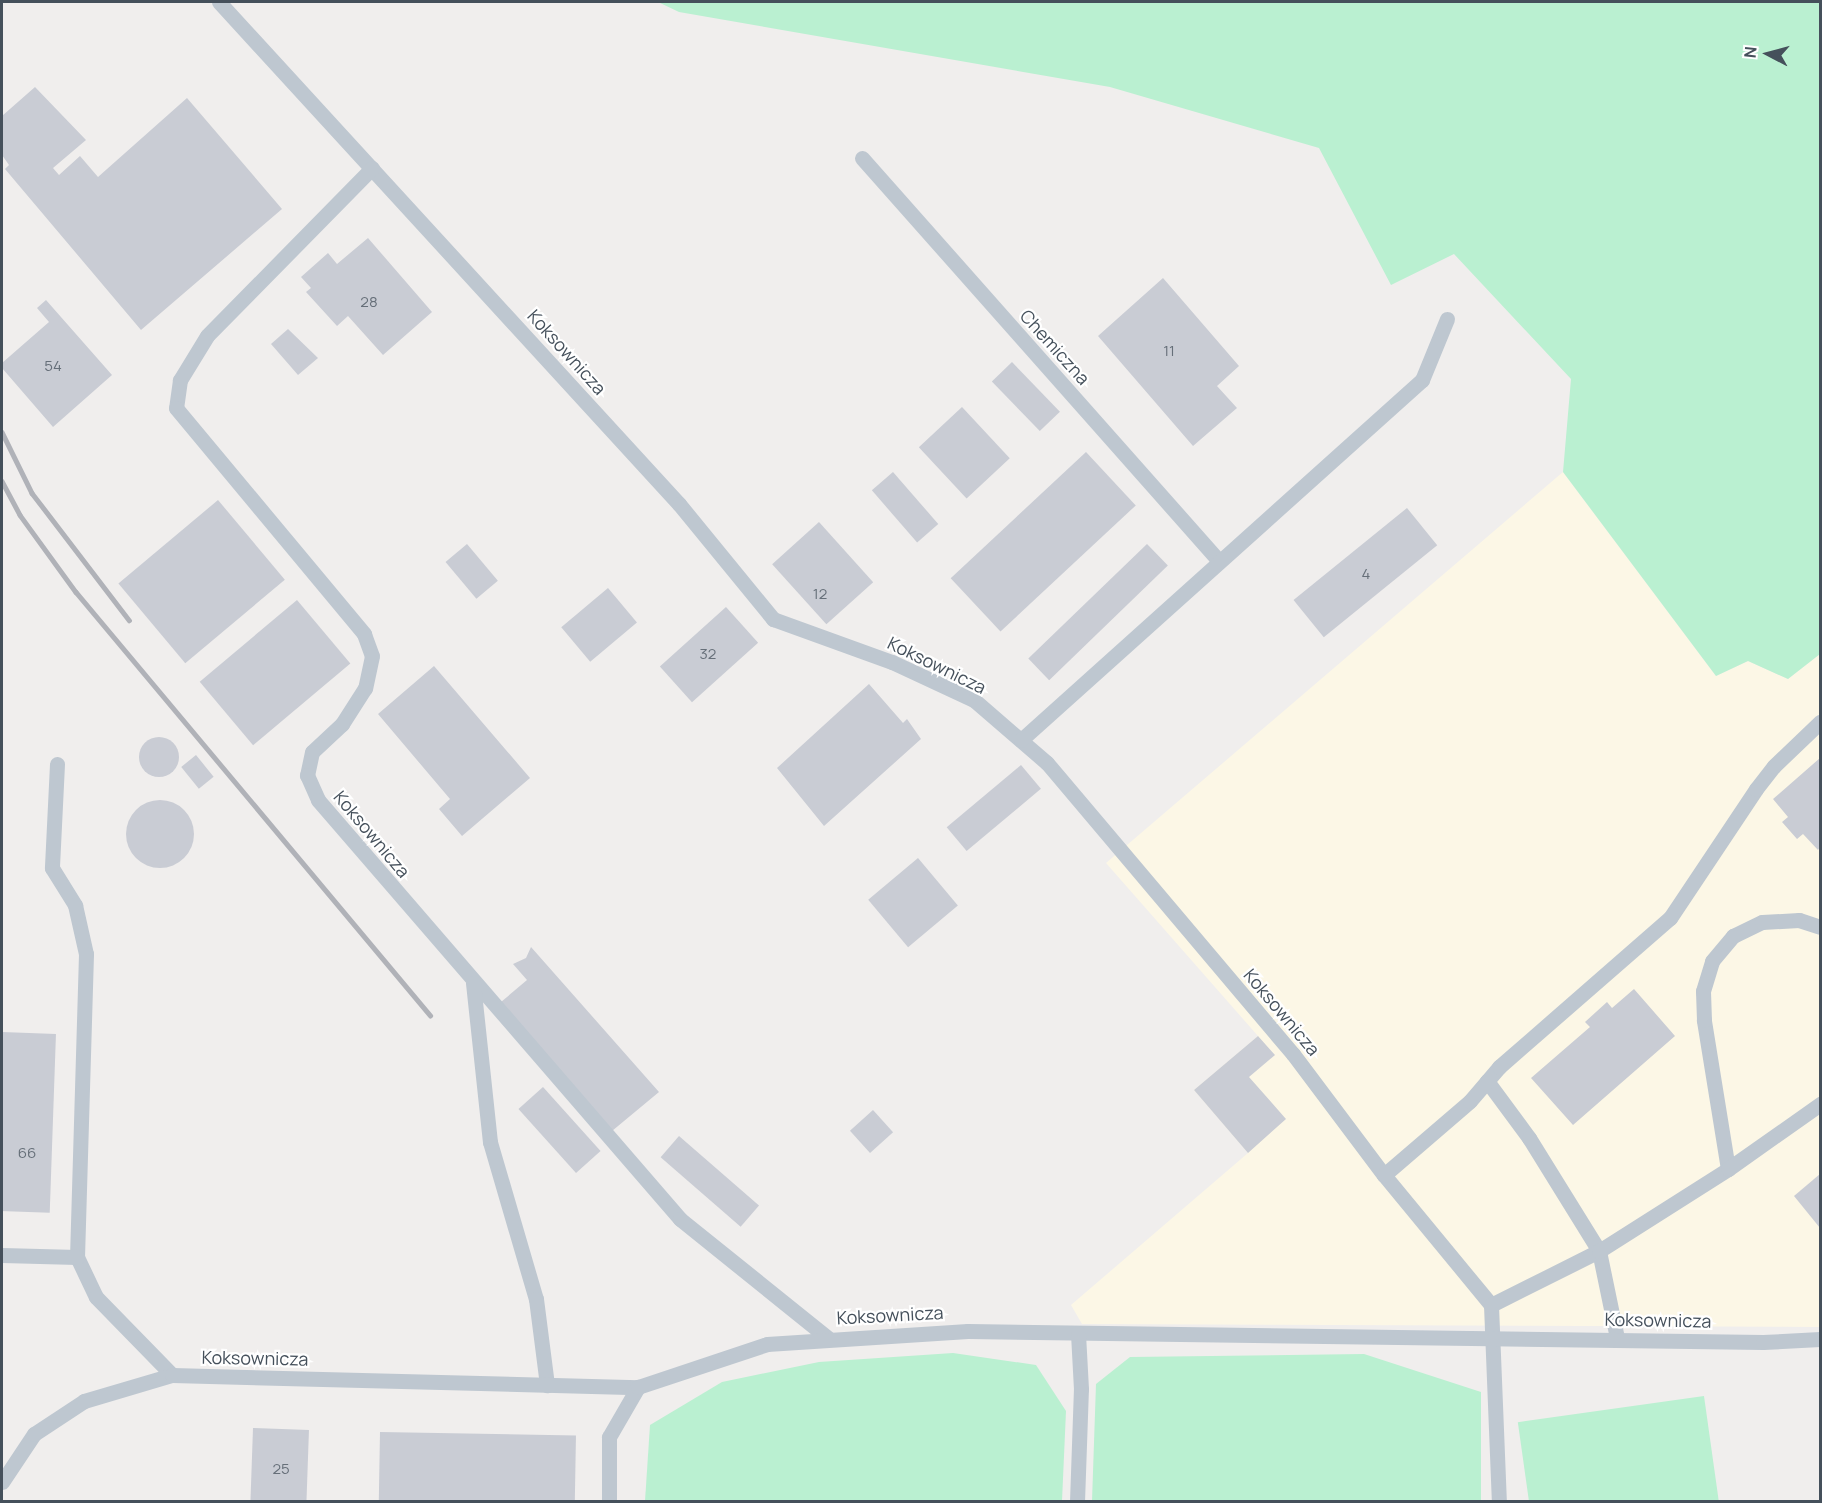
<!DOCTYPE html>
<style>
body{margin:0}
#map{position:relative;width:1822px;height:1503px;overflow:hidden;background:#f0eeed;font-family:Manrope,sans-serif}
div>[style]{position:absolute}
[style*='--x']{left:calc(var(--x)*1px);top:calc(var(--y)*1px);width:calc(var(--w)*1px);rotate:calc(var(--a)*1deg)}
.commercial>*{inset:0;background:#fcf7e6}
.green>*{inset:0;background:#baf0d1;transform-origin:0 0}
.building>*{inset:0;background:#c9ccd4;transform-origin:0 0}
.round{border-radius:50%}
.lane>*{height:15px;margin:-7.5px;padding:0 7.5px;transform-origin:7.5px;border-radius:7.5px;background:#bec7d0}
.rail>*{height:4.5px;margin:-2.25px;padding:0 2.25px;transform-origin:2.25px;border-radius:2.25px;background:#b0b2b8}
span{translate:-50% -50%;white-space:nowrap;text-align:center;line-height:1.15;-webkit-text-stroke:4.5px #fff;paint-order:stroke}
.number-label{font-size:15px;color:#666f79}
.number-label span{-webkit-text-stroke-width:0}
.street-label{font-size:18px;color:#45505b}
.frame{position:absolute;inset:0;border:3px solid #45505b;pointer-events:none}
.north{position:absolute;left:1738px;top:24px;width:60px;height:60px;-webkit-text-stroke:4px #fff;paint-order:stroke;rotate:276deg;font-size:16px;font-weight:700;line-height:24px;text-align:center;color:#45505b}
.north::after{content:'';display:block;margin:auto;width:21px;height:27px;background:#45505b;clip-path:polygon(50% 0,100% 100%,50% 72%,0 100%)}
</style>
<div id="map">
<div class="commercial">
<div style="clip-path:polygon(1563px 472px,1716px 676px,1748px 661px,1788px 679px,1820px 654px,1820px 1327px,1082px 1324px,1071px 1305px,1248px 1153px,1194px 1090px,1258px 1036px,1106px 863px)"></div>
</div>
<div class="green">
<div style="clip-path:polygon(658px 2px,1820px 2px,1820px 654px,1788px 679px,1748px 661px,1716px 676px,1563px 472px,1571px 379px,1454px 254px,1391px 285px,1319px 148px,1110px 87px,679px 12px)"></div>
<div style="clip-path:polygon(953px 1353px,1036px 1365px,1066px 1411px,1062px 1501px,645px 1501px,650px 1425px,722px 1382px,819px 1362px)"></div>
<div style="clip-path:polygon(1364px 1354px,1481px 1392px,1481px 1501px,1092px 1501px,1096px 1384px,1130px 1357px)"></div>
<div style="left:1704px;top:1396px;width:106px;height:188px;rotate:82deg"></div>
</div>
<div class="building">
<div style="clip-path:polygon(35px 87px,86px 140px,53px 168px,59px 175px,80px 156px,98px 177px,187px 98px,282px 209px,141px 330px,5px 169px,9px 165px,2px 155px,2px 116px)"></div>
<div style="clip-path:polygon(368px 238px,432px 312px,383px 355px,348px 316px,337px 326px,306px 292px,311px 288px,301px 277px,328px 253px,337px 264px)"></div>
<div style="clip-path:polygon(1163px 278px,1239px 366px,1217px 386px,1237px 408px,1193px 446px,1098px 336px)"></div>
<div style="clip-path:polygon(46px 300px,112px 375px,53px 427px,2px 368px,2px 363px,49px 322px,37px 308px)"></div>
<div style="clip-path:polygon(288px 329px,318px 358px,298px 375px,271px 344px)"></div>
<div style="left:1012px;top:362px;width:69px;height:28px;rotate:46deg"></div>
<div style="left:962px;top:407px;width:70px;height:59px;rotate:47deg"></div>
<div style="left:1086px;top:452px;width:73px;height:185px;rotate:47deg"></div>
<div style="left:893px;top:472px;width:69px;height:28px;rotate:49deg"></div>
<div style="left:218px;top:500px;width:104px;height:130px;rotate:50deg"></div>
<div style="left:1407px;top:508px;width:48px;height:146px;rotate:51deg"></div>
<div style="left:819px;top:522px;width:81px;height:63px;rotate:48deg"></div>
<div style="left:467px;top:544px;width:48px;height:28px;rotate:50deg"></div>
<div style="left:1147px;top:544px;width:30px;height:165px;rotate:46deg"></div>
<div style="left:608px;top:588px;width:45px;height:61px;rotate:50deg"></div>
<div style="left:297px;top:600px;width:83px;height:127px;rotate:50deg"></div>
<div style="left:726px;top:607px;width:48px;height:89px;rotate:48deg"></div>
<div style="clip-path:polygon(434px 666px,530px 778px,462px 836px,439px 809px,450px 799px,378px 714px)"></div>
<div style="clip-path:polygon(869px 684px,903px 723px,907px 719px,921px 739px,824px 826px,777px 768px)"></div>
<div class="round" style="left:139px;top:737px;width:40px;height:40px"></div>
<div style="left:196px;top:755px;width:28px;height:19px;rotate:51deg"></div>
<div style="clip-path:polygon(1820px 758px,1820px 847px,1818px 850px,1803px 834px,1797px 839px,1782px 822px,1788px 817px,1773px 799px)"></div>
<div style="left:1021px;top:765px;width:31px;height:97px;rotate:50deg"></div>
<div class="round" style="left:126px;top:800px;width:68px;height:68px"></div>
<div style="left:918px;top:858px;width:62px;height:65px;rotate:50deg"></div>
<div style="clip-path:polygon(531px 947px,659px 1092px,612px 1131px,501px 1002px,527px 980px,513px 964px,526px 958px)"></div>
<div style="clip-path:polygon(1634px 989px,1675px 1036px,1573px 1125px,1531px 1078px,1590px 1027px,1585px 1022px,1607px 1002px,1612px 1008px)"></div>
<div style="left:2px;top:1032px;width:54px;height:179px;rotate:2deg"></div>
<div style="clip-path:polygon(1258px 1036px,1275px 1055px,1249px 1077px,1286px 1119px,1248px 1153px,1194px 1090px)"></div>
<div style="left:543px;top:1087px;width:86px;height:33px;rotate:48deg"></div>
<div style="left:873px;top:1110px;width:30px;height:31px;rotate:48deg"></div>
<div style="left:679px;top:1136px;width:106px;height:28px;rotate:41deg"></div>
<div style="clip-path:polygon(1820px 1174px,1820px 1228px,1794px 1196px)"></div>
<div style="left:253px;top:1428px;width:56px;height:74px;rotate:2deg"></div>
<div style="left:380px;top:1432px;width:196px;height:70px;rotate:1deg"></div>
</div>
<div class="lane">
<div style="--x:219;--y:2;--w:681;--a:47.5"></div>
<div style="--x:679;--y:504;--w:149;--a:50.7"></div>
<div style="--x:773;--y:619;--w:127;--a:19.9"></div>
<div style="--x:892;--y:662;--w:90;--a:24.9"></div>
<div style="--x:974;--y:700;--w:96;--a:40.8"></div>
<div style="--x:1047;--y:763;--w:381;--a:49.8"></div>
<div style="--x:1293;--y:1054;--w:151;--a:53.1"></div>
<div style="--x:1384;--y:1175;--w:168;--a:50.5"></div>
<div style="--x:1491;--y:1305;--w:197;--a:87.7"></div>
<div style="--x:862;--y:158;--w:538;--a:48.46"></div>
<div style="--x:372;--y:168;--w:235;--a:134.5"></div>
<div style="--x:207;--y:336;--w:52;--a:121.5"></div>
<div style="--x:180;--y:380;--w:28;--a:98"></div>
<div style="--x:176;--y:408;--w:294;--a:50.2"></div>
<div style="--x:364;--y:634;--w:23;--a:70"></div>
<div style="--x:372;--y:656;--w:33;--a:102"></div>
<div style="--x:365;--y:688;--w:43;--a:122.6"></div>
<div style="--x:342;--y:724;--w:41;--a:137"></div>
<div style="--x:312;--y:752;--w:24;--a:102"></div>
<div style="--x:307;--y:775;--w:27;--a:66"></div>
<div style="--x:318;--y:800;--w:554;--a:49.17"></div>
<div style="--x:680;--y:1219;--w:190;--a:38.8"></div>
<div style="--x:1021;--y:740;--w:539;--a:-41.92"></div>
<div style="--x:1422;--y:380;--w:66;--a:-67.7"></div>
<div style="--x:57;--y:764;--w:104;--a:92.8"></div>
<div style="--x:52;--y:868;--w:44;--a:58.1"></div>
<div style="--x:75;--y:905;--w:50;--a:77.3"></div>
<div style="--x:86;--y:954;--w:303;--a:91.7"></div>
<div style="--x:77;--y:1257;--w:44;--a:64.6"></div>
<div style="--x:96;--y:1297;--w:109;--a:45.7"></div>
<div style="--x:473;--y:983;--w:160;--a:83.9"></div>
<div style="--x:490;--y:1142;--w:164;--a:73.7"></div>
<div style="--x:536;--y:1299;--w:87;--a:82.7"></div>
<div style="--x:1487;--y:1081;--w:71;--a:53.6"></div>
<div style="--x:1529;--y:1138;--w:133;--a:58.2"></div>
<div style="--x:1599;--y:1251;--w:89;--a:78.3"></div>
<div style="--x:1728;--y:1169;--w:151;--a:-99.2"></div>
<div style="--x:1704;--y:1020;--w:29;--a:-92"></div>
<div style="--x:1703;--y:991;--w:31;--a:-73"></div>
<div style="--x:1712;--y:961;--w:33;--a:-50"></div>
<div style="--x:1733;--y:936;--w:32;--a:-26"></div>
<div style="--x:1762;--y:922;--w:37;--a:-3"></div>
<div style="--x:1799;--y:920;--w:22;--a:18"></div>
<div style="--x:1384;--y:1175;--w:113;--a:-40.7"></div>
<div style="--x:1470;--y:1101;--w:45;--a:-49.5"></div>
<div style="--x:1499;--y:1067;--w:227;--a:-41.1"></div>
<div style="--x:1670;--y:918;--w:155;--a:-56.3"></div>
<div style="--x:1756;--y:789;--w:29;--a:-52"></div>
<div style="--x:1774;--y:766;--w:64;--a:-43.7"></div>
<div style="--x:2;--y:1255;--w:75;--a:1.5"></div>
<div style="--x:1491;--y:1305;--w:121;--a:-26.6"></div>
<div style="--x:1599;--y:1251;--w:153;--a:-32.4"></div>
<div style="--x:1728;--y:1169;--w:113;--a:-35.2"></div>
<div style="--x:2;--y:1482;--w:58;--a:-56.3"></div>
<div style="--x:34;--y:1434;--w:60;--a:-33.4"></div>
<div style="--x:84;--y:1401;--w:92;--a:-16.5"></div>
<div style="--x:172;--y:1375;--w:466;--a:1.5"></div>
<div style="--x:609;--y:1502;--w:65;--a:-90"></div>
<div style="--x:609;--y:1437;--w:58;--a:-59.9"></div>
<div style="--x:638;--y:1387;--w:136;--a:-18.4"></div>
<div style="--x:767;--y:1344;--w:201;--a:-3.7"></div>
<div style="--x:968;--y:1331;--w:795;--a:0.79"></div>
<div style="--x:1763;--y:1342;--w:57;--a:-3"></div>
<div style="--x:1077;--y:1502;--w:113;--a:-88"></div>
<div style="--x:1081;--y:1389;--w:56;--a:-93.1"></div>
</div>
<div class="rail">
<div style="--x:2;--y:432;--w:68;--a:63.8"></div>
<div style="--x:32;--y:493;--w:160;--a:52.6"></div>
<div style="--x:2;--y:481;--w:38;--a:62"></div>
<div style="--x:20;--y:515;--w:95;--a:54"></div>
<div style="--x:76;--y:592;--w:552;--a:50.07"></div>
</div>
<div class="number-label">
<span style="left:369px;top:302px">28</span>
<span style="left:1169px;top:351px">11</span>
<span style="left:53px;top:366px">54</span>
<span style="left:1366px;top:574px">4</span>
<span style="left:820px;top:594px">12</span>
<span style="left:708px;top:654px">32</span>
<span style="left:27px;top:1153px">66</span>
<span style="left:281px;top:1469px">25</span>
</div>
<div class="street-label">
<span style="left:1055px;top:347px;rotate:48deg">Chemiczna</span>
<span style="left:567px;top:352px;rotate:48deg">Koksownicza</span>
<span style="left:937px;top:665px;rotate:26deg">Koksownicza</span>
<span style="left:372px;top:834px;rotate:50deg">Koksownicza</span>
<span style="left:1282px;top:1012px;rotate:50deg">Koksownicza</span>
<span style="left:890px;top:1315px;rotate:-3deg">Koksownicza</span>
<span style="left:1658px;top:1320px;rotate:1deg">Koksownicza</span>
<span style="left:255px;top:1358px;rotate:1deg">Koksownicza</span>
</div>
<div class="frame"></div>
<div class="north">N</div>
</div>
